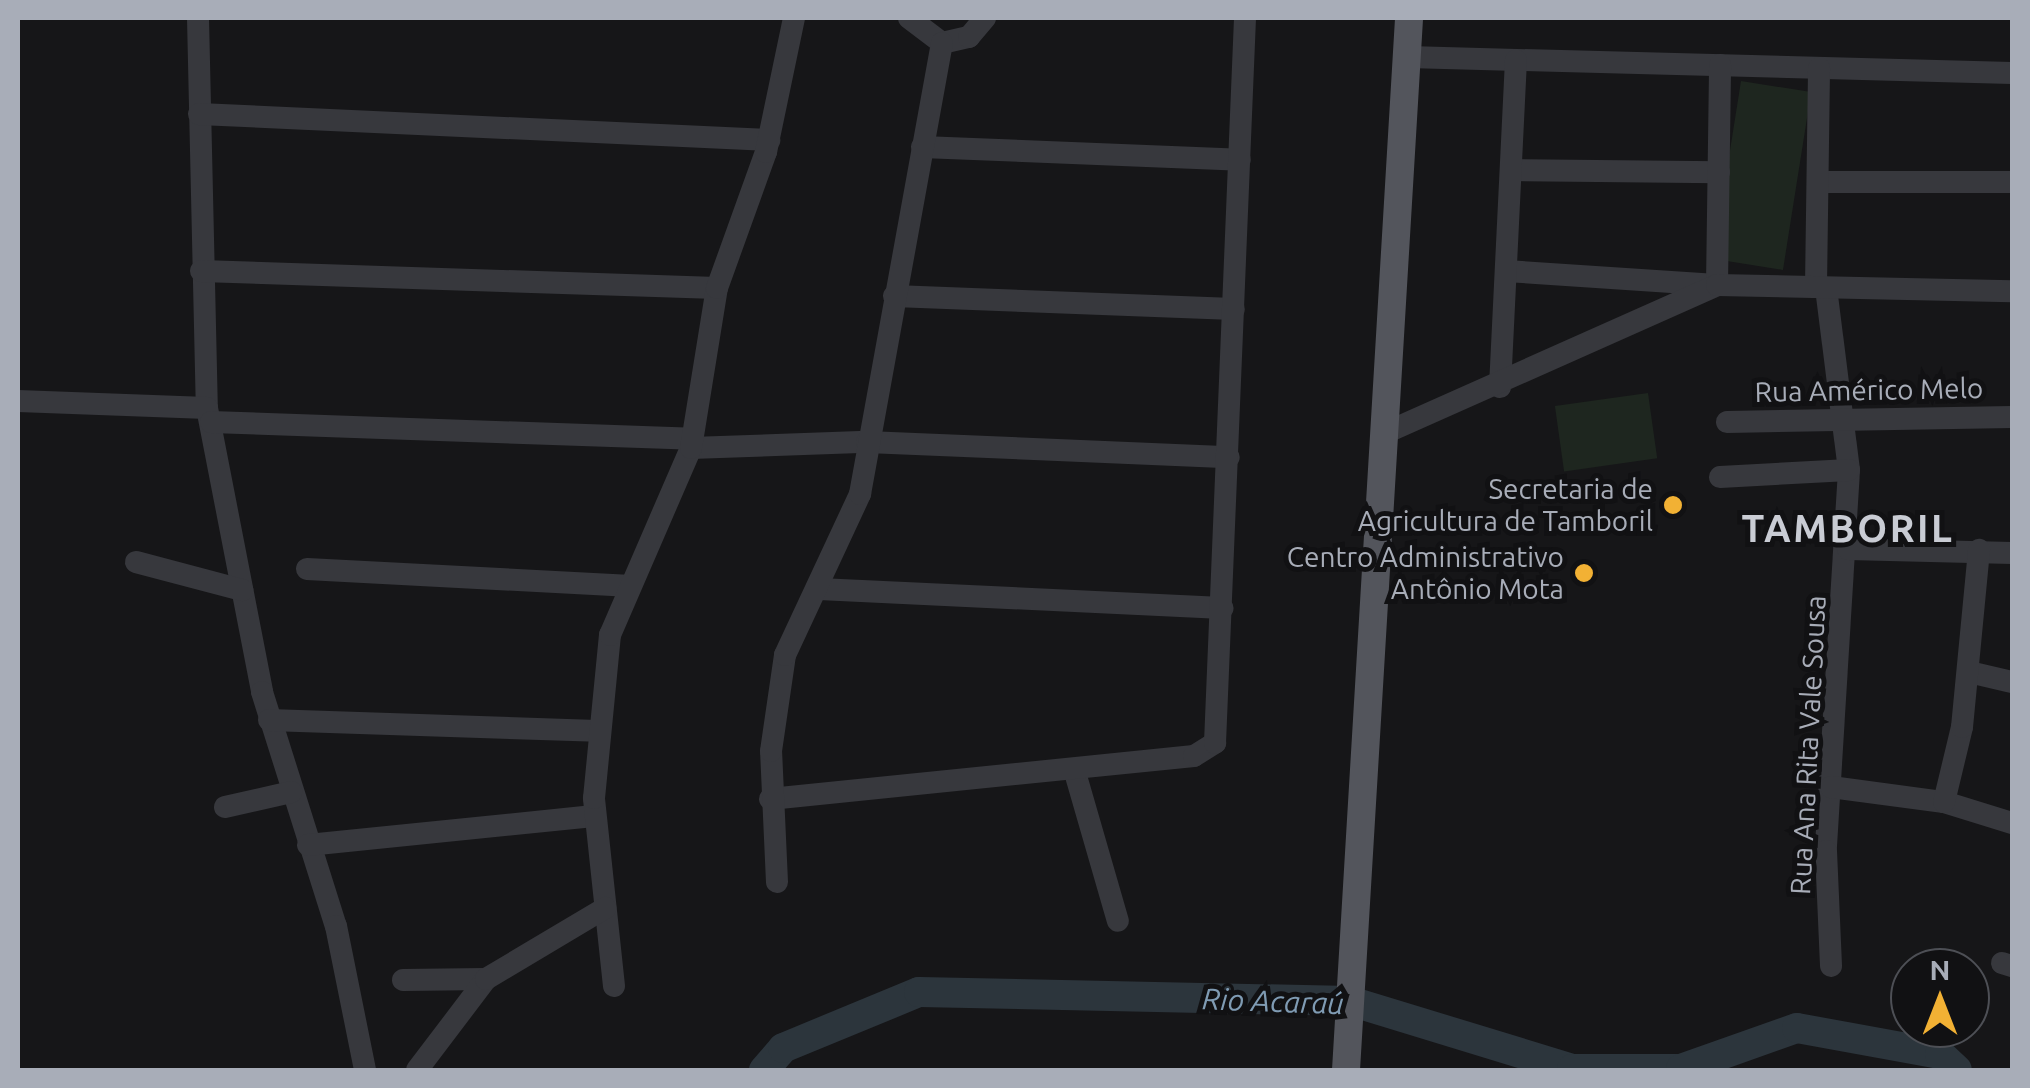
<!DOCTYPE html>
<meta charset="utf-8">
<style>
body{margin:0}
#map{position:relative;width:2030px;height:1088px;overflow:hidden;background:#161618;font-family:Ubuntu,sans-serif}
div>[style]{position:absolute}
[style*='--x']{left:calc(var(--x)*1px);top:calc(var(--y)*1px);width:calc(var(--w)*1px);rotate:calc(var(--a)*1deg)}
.green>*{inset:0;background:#1e261f;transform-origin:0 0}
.river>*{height:30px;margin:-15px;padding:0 15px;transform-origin:15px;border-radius:15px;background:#2c353c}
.minor>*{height:22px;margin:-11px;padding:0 11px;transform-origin:11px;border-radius:11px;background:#37383d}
.major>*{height:28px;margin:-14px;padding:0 14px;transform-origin:14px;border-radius:14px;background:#53555c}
.dots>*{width:28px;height:28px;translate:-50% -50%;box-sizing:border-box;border:5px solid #111113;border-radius:50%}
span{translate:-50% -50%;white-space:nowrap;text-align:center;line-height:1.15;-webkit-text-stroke:10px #111113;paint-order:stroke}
.street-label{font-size:28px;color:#a8adb8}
.poi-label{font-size:28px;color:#a8adb8}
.right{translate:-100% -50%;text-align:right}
.water-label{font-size:30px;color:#7f9bb3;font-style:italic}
.district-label{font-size:38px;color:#c9ccd4;font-weight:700;letter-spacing:2.5px}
.frame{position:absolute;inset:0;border:20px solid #a8adb8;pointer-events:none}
.north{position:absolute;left:1890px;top:948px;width:100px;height:100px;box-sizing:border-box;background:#111113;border:2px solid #4d4f55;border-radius:50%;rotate:0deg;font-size:28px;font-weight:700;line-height:40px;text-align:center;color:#a8adb8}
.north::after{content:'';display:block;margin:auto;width:35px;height:45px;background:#f2b134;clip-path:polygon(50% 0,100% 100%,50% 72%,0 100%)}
</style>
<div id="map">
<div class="green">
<div style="left:1741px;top:81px;width:71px;height:180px;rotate:9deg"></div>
<div style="left:1648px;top:393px;width:66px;height:94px;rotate:82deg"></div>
</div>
<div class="river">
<div style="--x:764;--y:1070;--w:29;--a:-49"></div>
<div style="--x:783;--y:1048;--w:147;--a:-22.4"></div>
<div style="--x:919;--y:992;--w:431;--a:1.2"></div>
<div style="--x:1350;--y:1001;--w:232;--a:17"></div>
<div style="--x:1572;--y:1069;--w:109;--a:0"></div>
<div style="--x:1681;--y:1069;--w:123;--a:-19.5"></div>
<div style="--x:1797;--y:1028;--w:145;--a:10.3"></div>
<div style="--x:1940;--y:1054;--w:23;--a:43"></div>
</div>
<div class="minor">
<div style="--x:198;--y:18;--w:390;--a:88.7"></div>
<div style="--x:207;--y:408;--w:289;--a:79"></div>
<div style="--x:262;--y:692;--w:245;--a:72.5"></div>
<div style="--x:336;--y:926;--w:147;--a:78.6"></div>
<div style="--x:909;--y:18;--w:41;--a:37.1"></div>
<div style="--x:942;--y:43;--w:28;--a:-13"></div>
<div style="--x:969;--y:37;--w:25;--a:-50"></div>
<div style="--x:1408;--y:57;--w:604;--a:1.52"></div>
<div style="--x:199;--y:114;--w:571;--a:2.61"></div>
<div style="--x:922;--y:147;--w:318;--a:2.3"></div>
<div style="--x:1511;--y:170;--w:208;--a:0.6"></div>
<div style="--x:1818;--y:182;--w:194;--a:0"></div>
<div style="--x:201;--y:271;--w:516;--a:1.89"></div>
<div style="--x:1506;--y:271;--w:211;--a:3.8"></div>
<div style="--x:1717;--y:285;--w:220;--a:-89.2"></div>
<div style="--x:1816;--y:286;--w:218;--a:-89.2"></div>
<div style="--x:1826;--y:288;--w:183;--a:82.8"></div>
<div style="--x:1849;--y:470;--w:382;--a:93.5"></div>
<div style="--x:1826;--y:851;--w:115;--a:87.5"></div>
<div style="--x:894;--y:296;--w:340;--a:2.2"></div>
<div style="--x:1500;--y:387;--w:327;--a:-87.2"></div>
<div style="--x:18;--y:401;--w:189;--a:2.1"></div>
<div style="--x:211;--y:422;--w:482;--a:2"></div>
<div style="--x:1727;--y:422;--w:285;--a:-1"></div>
<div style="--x:1385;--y:433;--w:363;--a:-24"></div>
<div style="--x:1717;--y:285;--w:295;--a:1.2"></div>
<div style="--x:691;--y:448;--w:176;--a:-2"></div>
<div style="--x:867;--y:442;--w:362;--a:2.4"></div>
<div style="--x:1720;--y:477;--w:129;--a:-3.1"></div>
<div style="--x:1848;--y:549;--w:164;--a:1.4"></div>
<div style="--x:136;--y:562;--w:110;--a:14.8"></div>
<div style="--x:307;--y:569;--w:320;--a:3"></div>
<div style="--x:819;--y:589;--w:404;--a:2.7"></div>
<div style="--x:1969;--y:672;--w:44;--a:13.1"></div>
<div style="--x:269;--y:720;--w:328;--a:1.9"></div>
<div style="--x:1074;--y:769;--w:158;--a:73.9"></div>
<div style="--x:1831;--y:787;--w:114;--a:7.6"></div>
<div style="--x:1944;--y:802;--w:71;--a:17.2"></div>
<div style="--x:770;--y:799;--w:426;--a:-5.8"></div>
<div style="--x:1194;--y:756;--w:25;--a:-32"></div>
<div style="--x:1215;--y:743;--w:726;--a:-87.63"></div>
<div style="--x:1944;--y:802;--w:77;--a:-76.5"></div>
<div style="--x:1962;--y:727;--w:178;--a:-84.5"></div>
<div style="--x:225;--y:807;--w:68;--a:-12.8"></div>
<div style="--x:308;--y:845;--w:287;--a:-5.8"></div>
<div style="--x:777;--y:882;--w:131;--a:-92.6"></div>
<div style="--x:771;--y:751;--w:97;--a:-81.7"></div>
<div style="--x:785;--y:655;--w:178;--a:-65"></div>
<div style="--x:860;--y:494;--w:458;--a:-79.7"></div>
<div style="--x:2002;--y:963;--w:10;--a:17"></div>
<div style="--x:403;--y:980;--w:83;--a:-0.7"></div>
<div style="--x:614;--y:986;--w:189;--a:-96.1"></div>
<div style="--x:594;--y:798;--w:164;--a:-84.4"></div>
<div style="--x:610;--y:635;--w:204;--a:-66.6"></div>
<div style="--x:691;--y:448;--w:162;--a:-80.8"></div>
<div style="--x:717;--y:288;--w:145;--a:-70.2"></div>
<div style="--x:766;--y:152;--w:137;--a:-78.2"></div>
<div style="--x:417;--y:1070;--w:114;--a:-52.8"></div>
<div style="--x:486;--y:979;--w:139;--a:-30.8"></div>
</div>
<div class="major">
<div style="--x:1346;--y:1070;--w:1054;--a:-86.57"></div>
</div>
<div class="dots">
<div style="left:1673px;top:505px;background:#f2b134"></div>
<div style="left:1584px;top:573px;background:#f2b134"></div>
</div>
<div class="street-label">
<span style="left:1869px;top:390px;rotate:-1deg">Rua Américo Melo</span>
<span style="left:1808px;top:745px;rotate:-87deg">Rua Ana Rita Vale Sousa</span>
</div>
<div class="poi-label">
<span class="right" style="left:1653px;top:505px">Secretaria de<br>Agricultura de Tamboril</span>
<span class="right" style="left:1564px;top:573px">Centro Administrativo<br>Antônio Mota</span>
</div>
<div class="water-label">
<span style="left:1273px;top:1001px;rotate:2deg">Rio Acaraú</span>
</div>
<div class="district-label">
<span style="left:1848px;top:529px">TAMBORIL</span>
</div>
<div class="frame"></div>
<div class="north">N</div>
</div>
